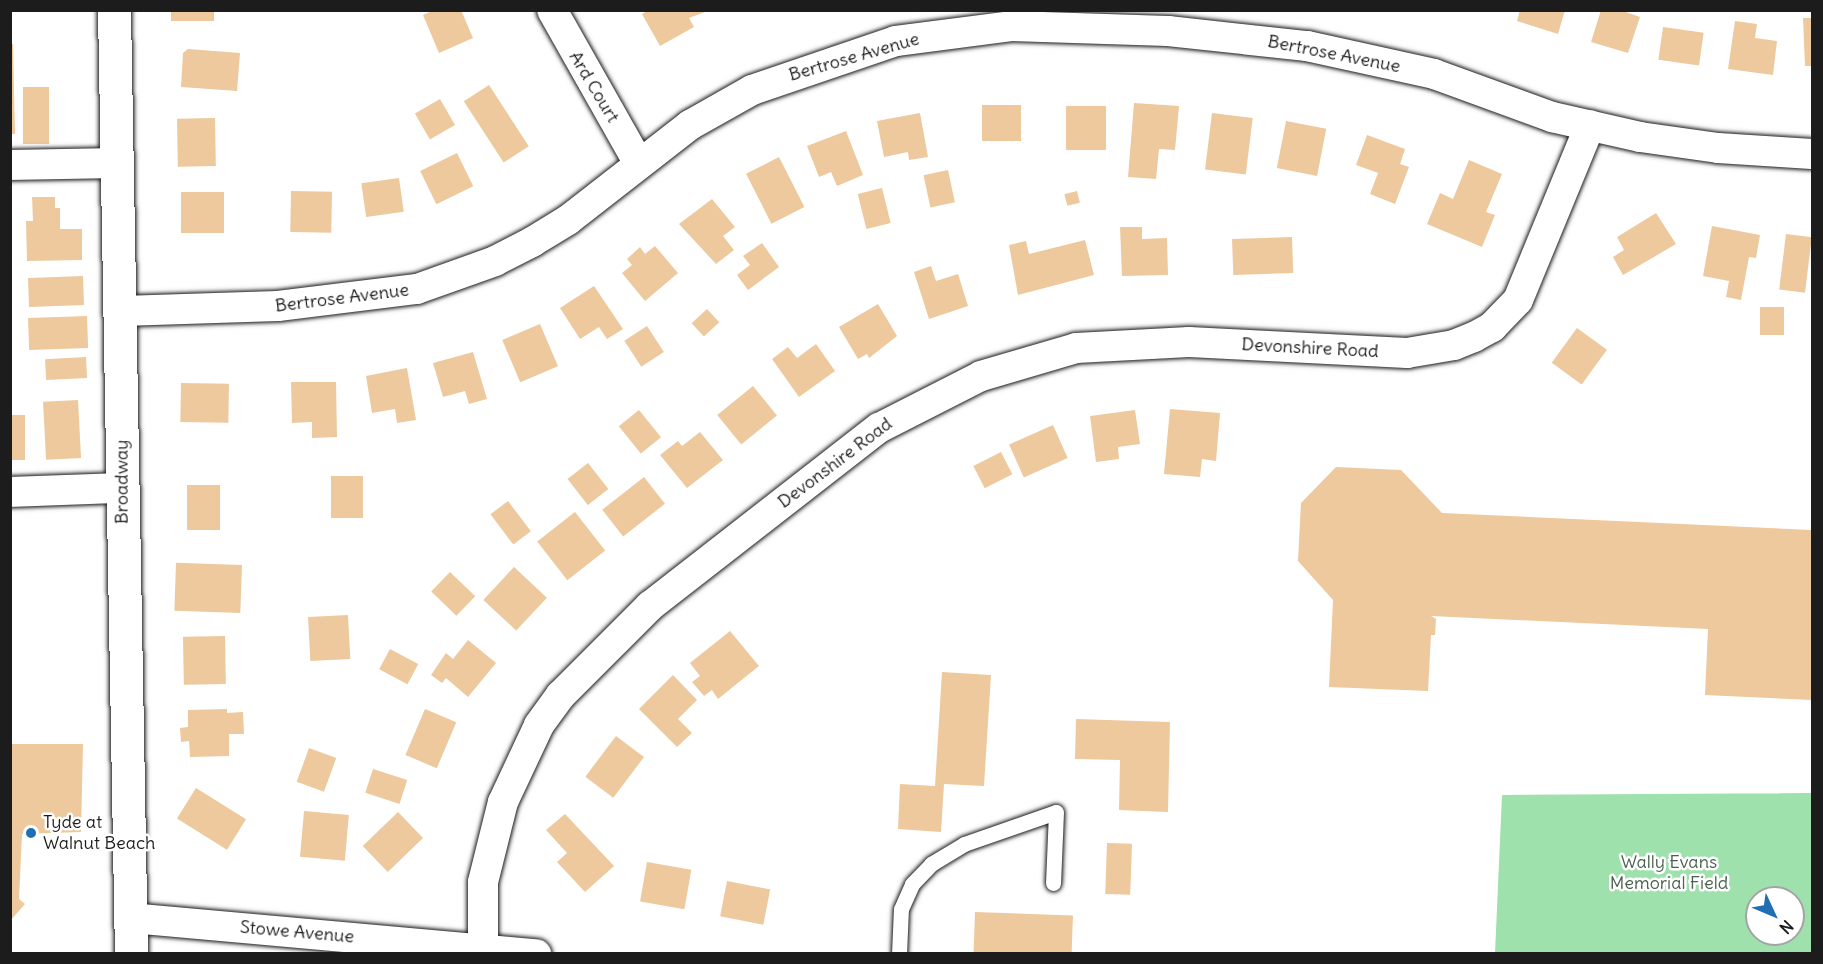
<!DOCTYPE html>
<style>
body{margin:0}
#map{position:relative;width:1823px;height:964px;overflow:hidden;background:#fff;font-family:Delius,sans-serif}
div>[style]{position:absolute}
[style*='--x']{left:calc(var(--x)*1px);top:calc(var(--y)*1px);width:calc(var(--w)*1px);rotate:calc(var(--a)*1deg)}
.green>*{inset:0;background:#9ee1ac}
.building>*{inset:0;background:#edc99d;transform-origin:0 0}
.roads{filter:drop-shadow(0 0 2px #1c1c1c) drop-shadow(0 0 2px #1c1c1c)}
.lane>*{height:15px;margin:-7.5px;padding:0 7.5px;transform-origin:7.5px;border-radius:7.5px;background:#fff}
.street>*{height:30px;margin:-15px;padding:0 15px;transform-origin:15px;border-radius:15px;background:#fff}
.secondary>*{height:33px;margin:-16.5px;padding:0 16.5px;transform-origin:16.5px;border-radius:16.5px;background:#fff}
.dots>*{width:16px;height:16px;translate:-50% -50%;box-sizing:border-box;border:3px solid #fff;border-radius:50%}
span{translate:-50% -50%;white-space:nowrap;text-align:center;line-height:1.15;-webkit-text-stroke:5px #fff;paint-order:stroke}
.street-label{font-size:18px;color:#1c1c1c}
.poi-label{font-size:18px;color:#1c1c1c}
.left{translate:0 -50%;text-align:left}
.park-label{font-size:18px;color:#4a614e}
.frame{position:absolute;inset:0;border:12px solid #1c1c1c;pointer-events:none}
.north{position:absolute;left:1745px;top:886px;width:60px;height:60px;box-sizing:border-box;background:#fff;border:2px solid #a4a4a4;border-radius:50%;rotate:134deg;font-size:16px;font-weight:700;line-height:24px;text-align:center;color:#1c1c1c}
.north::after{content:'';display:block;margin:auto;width:21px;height:27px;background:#1f6fb2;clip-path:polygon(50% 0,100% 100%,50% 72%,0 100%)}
</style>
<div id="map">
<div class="green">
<div style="clip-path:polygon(evenodd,1812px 793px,1812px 953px,1495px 953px,1502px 795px,1812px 793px,1757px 898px,1793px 898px,1793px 934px,1757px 934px,1757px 898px)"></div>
</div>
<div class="building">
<div style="left:171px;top:10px;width:43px;height:11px"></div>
<div style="clip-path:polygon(434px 10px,461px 10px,473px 38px,439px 53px,423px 15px)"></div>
<div style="clip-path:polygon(649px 10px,710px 10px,689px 18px,694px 27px,660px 46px,642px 14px)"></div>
<div style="clip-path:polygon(1520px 10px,1565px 10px,1558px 34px,1517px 21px)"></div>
<div style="clip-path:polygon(1601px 10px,1620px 10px,1640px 17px,1628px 53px,1591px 42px)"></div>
<div style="clip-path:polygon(1803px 18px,1812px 18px,1812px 66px,1805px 66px)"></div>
<div style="clip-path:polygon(1735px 21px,1757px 24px,1755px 38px,1777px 41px,1773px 75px,1728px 69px)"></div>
<div style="left:1663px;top:27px;width:41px;height:33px;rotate:8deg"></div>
<div style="clip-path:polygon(10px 44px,13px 44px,15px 134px,10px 134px)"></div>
<div style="clip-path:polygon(188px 49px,240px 53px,237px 91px,181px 87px,183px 53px)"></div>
<div style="left:489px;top:85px;width:73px;height:30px;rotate:57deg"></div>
<div style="left:49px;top:87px;width:57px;height:26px;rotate:90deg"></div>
<div style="left:440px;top:99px;width:30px;height:29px;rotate:60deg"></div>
<div style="clip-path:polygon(1134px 103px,1179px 106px,1175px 150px,1159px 149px,1156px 179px,1128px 177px)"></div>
<div style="left:1021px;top:105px;width:36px;height:39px;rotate:90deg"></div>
<div style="left:1066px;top:106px;width:40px;height:44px"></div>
<div style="clip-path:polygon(920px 113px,928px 157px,909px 160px,908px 152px,884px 157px,877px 121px)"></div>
<div style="left:1212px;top:113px;width:41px;height:57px;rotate:7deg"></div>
<div style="left:215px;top:118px;width:48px;height:38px;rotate:89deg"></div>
<div style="left:1286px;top:121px;width:41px;height:48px;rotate:11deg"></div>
<div style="clip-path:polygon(846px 131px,863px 175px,837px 186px,831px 172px,819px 177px,807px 146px)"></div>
<div style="clip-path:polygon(1367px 135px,1405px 149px,1400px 164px,1409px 167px,1395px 204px,1370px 194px,1378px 173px,1356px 165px)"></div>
<div style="left:457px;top:153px;width:37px;height:41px;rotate:64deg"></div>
<div style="left:779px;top:157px;width:56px;height:37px;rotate:63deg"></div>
<div style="clip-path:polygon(1469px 160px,1502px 174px,1486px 212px,1495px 215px,1482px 247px,1427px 224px,1440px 193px,1453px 199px)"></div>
<div style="left:948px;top:170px;width:33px;height:25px;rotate:78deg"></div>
<div style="left:399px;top:178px;width:34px;height:38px;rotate:82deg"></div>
<div style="left:882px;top:188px;width:36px;height:25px;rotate:76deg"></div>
<div style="left:291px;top:191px;width:41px;height:41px;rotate:1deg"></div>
<div style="left:1077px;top:191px;width:12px;height:13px;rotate:76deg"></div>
<div style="left:181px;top:192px;width:43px;height:41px"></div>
<div style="clip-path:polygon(32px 197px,55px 197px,55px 208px,60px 208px,60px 229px,82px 229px,82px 260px,27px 261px,26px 221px,33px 221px)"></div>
<div style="clip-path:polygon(712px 199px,735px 227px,723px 236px,734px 250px,716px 264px,679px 224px)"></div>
<div style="clip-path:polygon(1656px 213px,1676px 244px,1623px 275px,1613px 257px,1624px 250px,1617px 237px)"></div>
<div style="clip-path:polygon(1712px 226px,1760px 235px,1756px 258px,1749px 257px,1741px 300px,1726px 297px,1729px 281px,1703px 276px)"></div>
<div style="clip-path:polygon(1120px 227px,1142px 227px,1142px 239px,1167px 238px,1168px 275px,1122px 276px)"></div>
<div style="left:1786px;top:234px;width:26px;height:56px;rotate:7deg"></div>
<div style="left:1292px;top:237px;width:36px;height:60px;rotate:88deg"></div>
<div style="clip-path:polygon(1085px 240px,1094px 275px,1018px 295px,1009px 245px,1026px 241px,1029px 254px)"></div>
<div style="clip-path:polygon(762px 243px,779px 267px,748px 290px,737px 275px,750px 265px,743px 256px)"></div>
<div style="clip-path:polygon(655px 246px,678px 273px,645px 301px,622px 273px,632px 265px,627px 259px,640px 247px,645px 254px)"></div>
<div style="clip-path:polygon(931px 266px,936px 281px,958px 274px,968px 306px,929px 319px,914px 272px)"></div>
<div style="left:83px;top:276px;width:29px;height:55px;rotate:88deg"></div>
<div style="clip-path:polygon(594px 286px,623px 329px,607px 339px,599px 327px,580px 339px,560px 308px)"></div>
<div style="clip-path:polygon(878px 304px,897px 336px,869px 358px,867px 354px,858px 359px,839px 327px)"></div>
<div style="left:1784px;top:307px;width:28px;height:24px;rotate:90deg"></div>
<div style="left:707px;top:309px;width:18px;height:21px;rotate:47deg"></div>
<div style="left:87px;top:316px;width:32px;height:59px;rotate:88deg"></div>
<div style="left:540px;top:324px;width:46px;height:41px;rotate:67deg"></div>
<div style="left:647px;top:326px;width:31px;height:27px;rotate:57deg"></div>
<div style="left:1577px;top:328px;width:37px;height:43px;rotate:36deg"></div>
<div style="clip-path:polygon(816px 344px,835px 371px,799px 397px,772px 359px,788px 347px,797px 358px)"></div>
<div style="clip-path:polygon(473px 352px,487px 399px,469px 404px,465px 391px,443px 397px,433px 363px)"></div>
<div style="left:86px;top:357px;width:21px;height:41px;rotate:87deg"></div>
<div style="clip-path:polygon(407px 368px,416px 420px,397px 423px,395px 409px,372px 413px,366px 376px)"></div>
<div style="clip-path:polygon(291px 382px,336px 382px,337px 437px,312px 438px,312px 422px,292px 423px)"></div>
<div style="left:181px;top:383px;width:48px;height:39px;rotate:1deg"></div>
<div style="left:753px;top:386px;width:38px;height:46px;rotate:51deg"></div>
<div style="left:78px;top:400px;width:58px;height:35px;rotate:87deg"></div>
<div style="clip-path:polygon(1170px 409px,1220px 413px,1216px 461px,1202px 459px,1200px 477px,1164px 474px)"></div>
<div style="left:639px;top:410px;width:35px;height:26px;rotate:51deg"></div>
<div style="clip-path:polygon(1135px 410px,1140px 444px,1118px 447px,1119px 459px,1096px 462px,1090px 416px)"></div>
<div style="left:10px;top:415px;width:15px;height:45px"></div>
<div style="left:1053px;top:425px;width:36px;height:48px;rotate:66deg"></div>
<div style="clip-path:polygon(700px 432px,723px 460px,687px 488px,660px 455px,678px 441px,682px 446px)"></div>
<div style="left:1001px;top:452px;width:25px;height:31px;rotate:63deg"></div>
<div style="left:588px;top:463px;width:33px;height:26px;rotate:52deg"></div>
<div style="clip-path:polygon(1336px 467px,1401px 470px,1442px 513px,1812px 530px,1812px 700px,1705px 695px,1708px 629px,1431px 616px,1436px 619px,1435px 635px,1431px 635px,1428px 691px,1329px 687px,1333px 600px,1298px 561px,1301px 503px)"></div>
<div style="left:331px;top:476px;width:32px;height:42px"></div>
<div style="left:644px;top:477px;width:34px;height:53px;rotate:52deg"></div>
<div style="left:187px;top:485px;width:33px;height:45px"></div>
<div style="left:508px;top:501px;width:38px;height:22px;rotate:53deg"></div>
<div style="left:575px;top:512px;width:49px;height:48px;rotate:52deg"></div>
<div style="left:242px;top:565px;width:48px;height:66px;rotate:92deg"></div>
<div style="left:514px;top:567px;width:45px;height:45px;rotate:43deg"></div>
<div style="left:450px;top:572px;width:35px;height:27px;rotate:44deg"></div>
<div style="left:348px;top:615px;width:44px;height:40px;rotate:87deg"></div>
<div style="clip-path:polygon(730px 631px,759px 666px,718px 699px,712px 690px,704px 696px,692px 682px,700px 676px,690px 663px)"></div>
<div style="left:225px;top:636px;width:48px;height:42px;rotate:89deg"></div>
<div style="clip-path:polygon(468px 640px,496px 663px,468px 697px,446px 678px,442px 683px,431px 675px,446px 653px,453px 659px)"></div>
<div style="left:390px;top:649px;width:32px;height:23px;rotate:28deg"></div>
<div style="clip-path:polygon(942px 672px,991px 675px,984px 786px,944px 784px,941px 832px,898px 829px,900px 784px,935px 786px)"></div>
<div style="clip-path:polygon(673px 675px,697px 700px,678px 719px,692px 733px,677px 747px,639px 709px)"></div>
<div style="clip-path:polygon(227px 709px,227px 713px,243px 712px,244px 734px,229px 734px,229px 756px,190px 757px,189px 741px,181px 742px,180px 728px,188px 727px,188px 710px)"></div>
<div style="left:425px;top:709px;width:34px;height:50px;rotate:23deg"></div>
<div style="clip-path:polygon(1076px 719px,1170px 722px,1168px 812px,1119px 810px,1120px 760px,1075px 759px)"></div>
<div style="left:616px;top:736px;width:35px;height:51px;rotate:37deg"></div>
<div style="clip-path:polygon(10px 744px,83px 744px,81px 832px,22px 834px,19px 899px,25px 904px,10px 921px)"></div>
<div style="left:309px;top:748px;width:29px;height:36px;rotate:20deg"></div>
<div style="left:373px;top:769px;width:36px;height:25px;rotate:18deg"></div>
<div style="left:196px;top:788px;width:59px;height:36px;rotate:32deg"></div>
<div style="left:304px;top:811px;width:45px;height:46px;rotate:5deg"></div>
<div style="left:398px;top:812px;width:36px;height:49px;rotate:46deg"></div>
<div style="clip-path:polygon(565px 814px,614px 866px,585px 892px,557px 862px,567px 853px,546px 830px)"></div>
<div style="left:1107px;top:843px;width:25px;height:51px;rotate:2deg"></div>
<div style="left:647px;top:862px;width:45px;height:40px;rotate:10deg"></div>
<div style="left:727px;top:881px;width:44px;height:36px;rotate:11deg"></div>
<div style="left:975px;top:912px;width:98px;height:42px;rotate:2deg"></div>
</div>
<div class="roads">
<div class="lane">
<div style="--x:899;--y:954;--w:45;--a:-87.5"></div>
<div style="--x:901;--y:909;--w:27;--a:-66"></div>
<div style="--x:912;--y:884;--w:28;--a:-46"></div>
<div style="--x:931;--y:864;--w:39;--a:-31"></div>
<div style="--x:964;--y:844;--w:97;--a:-19.2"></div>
<div style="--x:1056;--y:812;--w:71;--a:92.4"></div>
</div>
<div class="street">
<div style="--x:552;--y:10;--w:175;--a:60.5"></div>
<div style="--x:10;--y:165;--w:106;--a:-1.1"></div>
<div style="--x:122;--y:311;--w:156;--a:-1.8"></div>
<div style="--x:278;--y:306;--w:140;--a:-7"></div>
<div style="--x:417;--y:289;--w:83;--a:-19.7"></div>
<div style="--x:495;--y:261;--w:42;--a:-27.2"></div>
<div style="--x:532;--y:242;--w:42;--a:-31.4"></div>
<div style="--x:568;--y:220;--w:155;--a:-37.9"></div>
<div style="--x:690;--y:125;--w:71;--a:-29.4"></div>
<div style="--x:752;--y:90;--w:152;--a:-18.8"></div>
<div style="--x:896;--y:41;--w:116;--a:-7.4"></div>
<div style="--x:1011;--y:26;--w:157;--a:1.8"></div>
<div style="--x:1168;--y:31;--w:140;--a:6.2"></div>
<div style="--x:1307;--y:46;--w:130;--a:12.4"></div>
<div style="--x:1434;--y:74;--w:126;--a:20"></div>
<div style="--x:1552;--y:117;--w:90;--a:12.8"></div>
<div style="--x:1640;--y:137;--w:79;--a:8"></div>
<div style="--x:1718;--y:148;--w:94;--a:3.7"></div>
<div style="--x:10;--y:492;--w:111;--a:-2.1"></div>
<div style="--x:130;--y:918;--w:408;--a:5.1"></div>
<div style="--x:483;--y:947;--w:65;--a:-90"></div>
<div style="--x:483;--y:882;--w:82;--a:-76"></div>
<div style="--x:503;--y:802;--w:85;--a:-64.9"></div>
<div style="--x:539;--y:725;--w:37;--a:-54"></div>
<div style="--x:561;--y:695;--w:126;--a:-45"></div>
<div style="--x:650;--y:606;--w:290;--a:-37.9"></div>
<div style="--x:879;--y:428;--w:114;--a:-27"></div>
<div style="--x:981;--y:376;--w:99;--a:-16.4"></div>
<div style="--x:1076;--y:348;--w:113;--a:-3"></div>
<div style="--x:1189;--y:342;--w:218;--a:2.9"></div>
<div style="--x:1407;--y:353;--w:48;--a:-9.7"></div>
<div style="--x:1454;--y:345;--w:22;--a:-22"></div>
<div style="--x:1474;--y:337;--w:21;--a:-29"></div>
<div style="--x:1492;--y:327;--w:37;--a:-46"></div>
<div style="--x:1518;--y:300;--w:189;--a:-67.6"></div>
</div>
<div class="secondary">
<div style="--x:114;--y:10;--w:944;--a:88.97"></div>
</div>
</div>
<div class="dots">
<div style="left:31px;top:833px;background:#1f6fb2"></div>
</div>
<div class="street-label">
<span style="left:1334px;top:54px;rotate:11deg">Bertrose Avenue</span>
<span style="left:854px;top:57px;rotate:-16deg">Bertrose Avenue</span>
<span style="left:594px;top:87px;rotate:59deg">Ard Court</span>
<span style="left:342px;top:298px;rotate:-7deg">Bertrose Avenue</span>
<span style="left:1310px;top:348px;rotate:3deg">Devonshire Road</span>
<span style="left:835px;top:463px;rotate:-37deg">Devonshire Road</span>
<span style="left:122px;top:482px;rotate:-90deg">Broadway</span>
<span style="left:297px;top:932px;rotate:5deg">Stowe Avenue</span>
</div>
<div class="poi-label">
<span class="left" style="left:43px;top:833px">Tyde at<br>Walnut Beach</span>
</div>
<div class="park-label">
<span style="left:1669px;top:873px">Wally Evans<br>Memorial Field</span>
</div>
<div class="frame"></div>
<div class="north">N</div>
</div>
